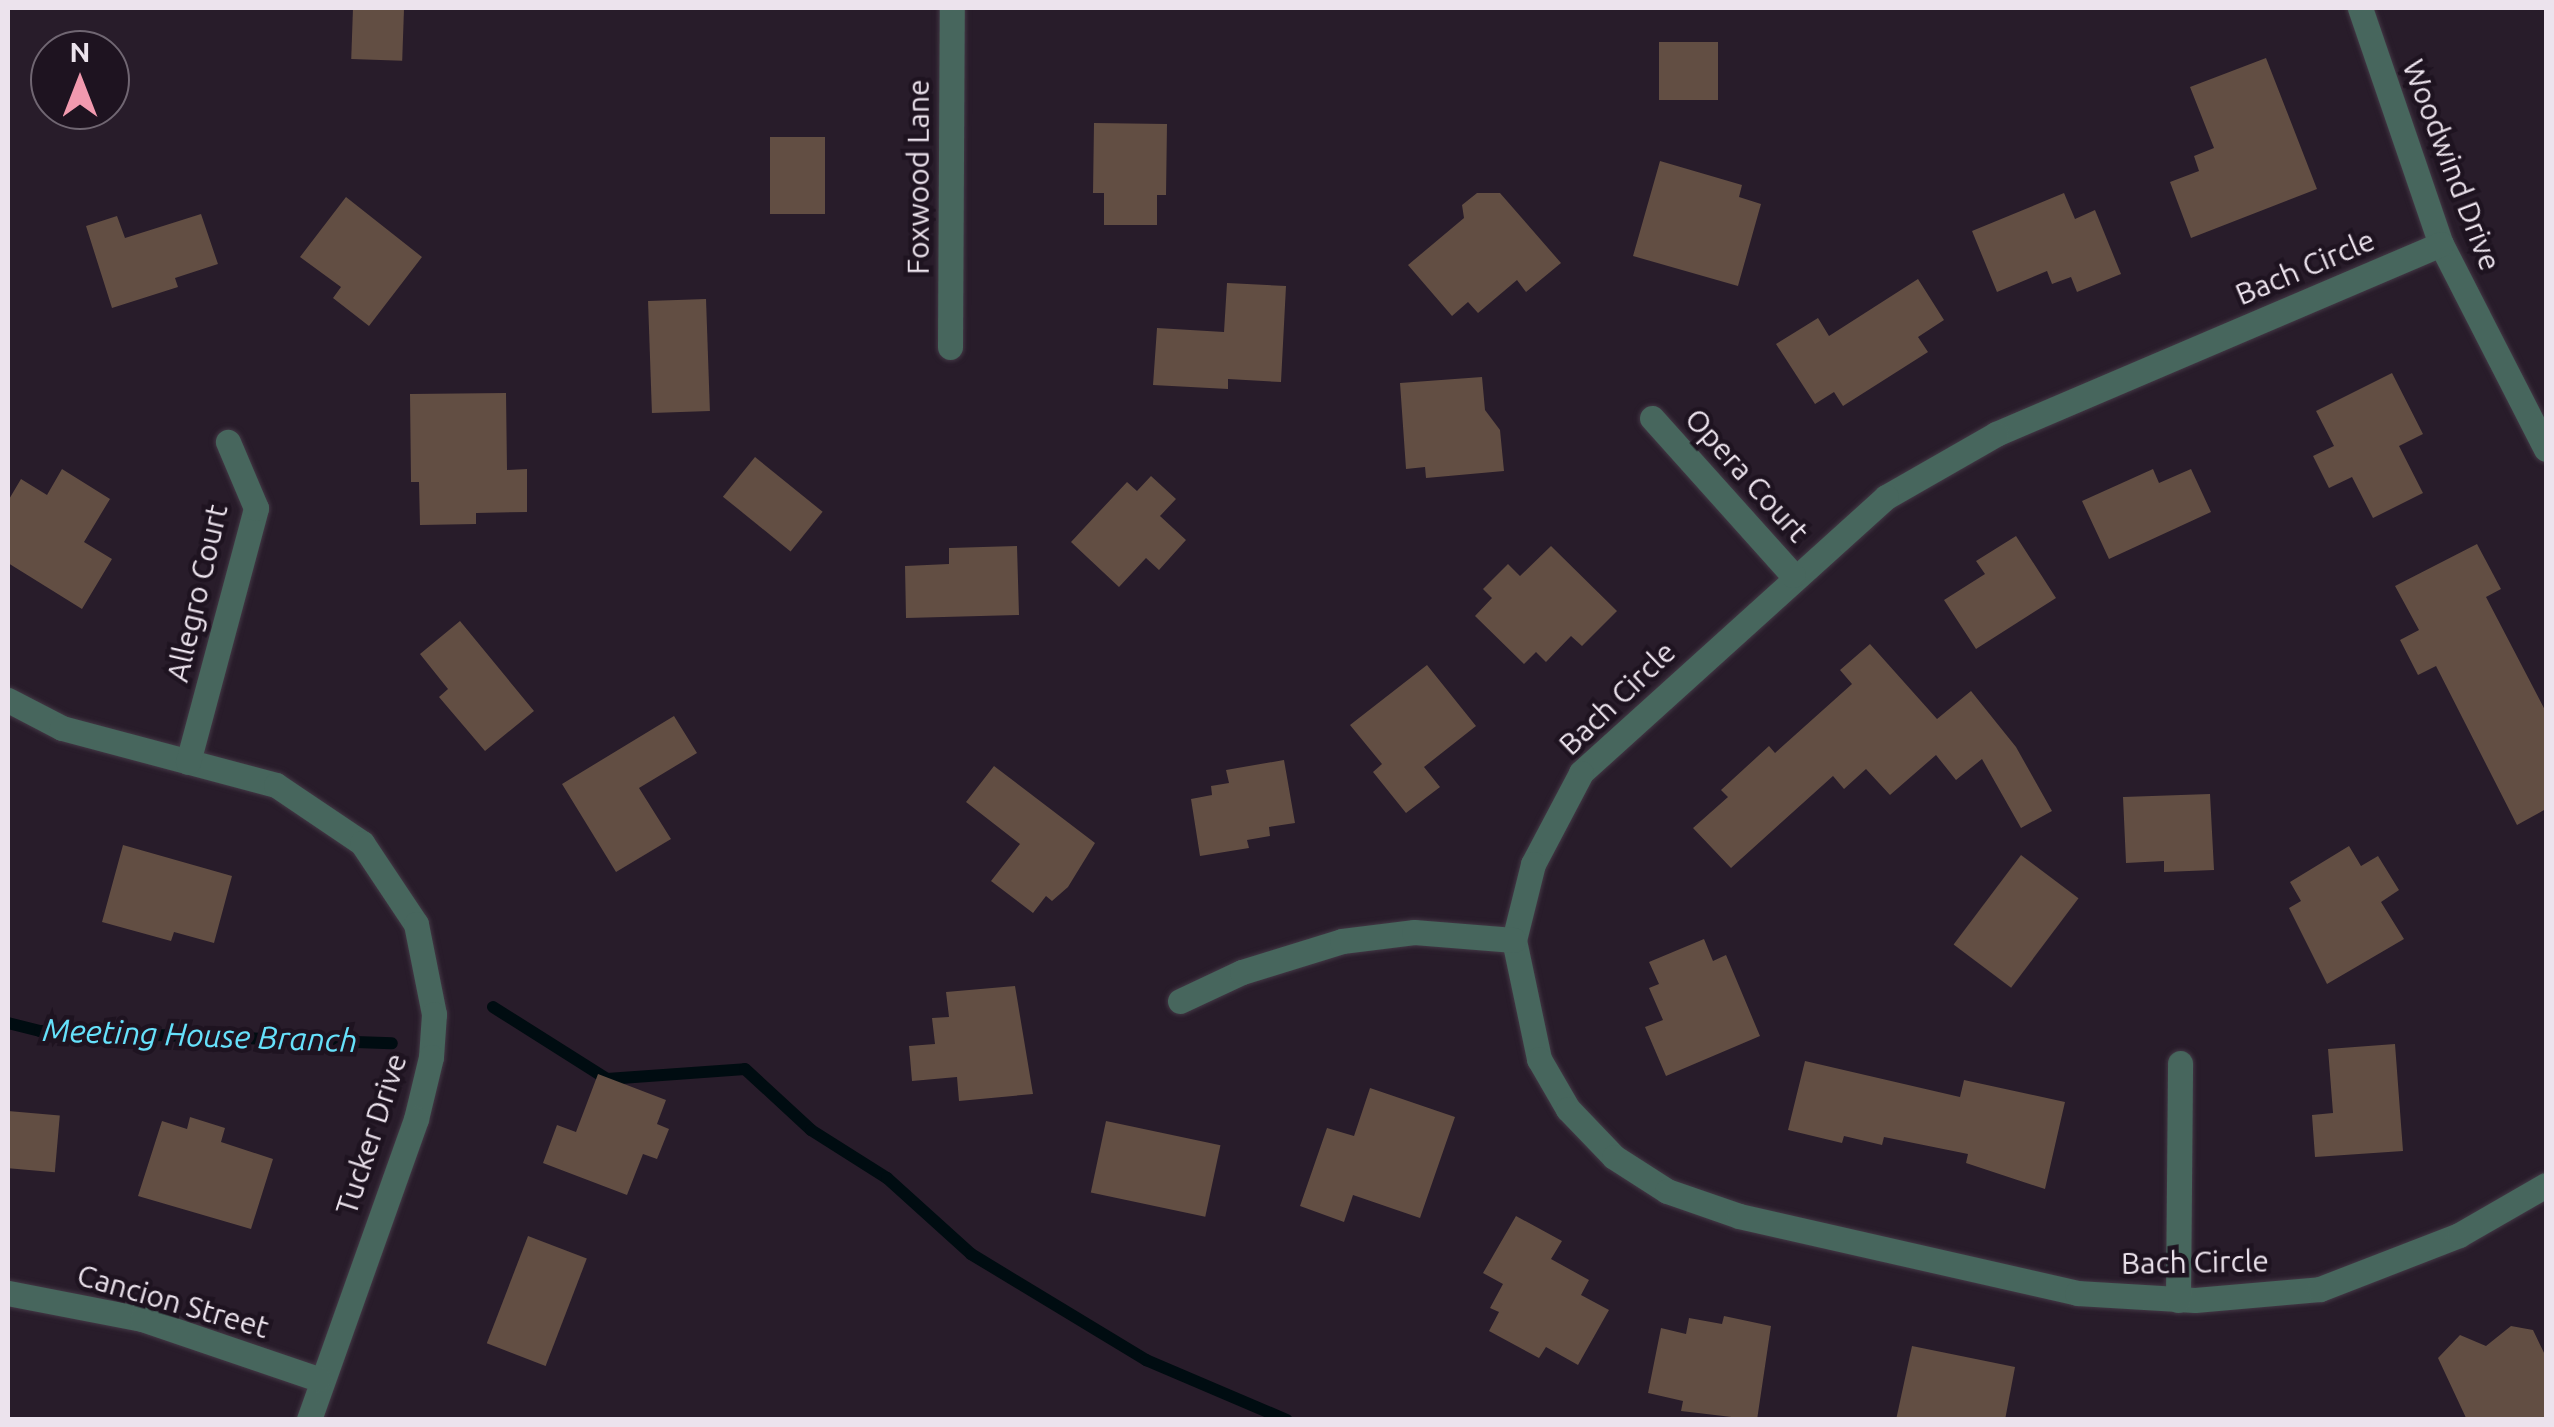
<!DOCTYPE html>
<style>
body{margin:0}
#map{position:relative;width:2554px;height:1427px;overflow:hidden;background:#281c2a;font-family:Ubuntu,sans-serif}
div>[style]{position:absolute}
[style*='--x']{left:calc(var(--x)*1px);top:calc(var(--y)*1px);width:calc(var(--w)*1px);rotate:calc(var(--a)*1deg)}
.stream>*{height:12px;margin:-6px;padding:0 6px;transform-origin:6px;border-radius:6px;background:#000c11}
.building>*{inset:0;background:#624e43;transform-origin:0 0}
.roads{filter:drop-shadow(0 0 2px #433845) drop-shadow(0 0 2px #433845)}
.minor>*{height:25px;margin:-12.5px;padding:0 12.5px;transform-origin:12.5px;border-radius:12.5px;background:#47665d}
span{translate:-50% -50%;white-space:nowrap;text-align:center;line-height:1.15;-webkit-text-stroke:9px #1e1320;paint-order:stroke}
.street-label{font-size:30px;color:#ece3ed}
.water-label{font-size:32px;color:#66e1fb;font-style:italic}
.frame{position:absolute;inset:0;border:10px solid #ece3ed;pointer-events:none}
.north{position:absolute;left:30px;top:30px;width:100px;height:100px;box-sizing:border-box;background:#1e1320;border:2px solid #706672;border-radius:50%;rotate:0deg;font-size:28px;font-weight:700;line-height:40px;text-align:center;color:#ece3ed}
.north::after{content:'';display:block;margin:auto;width:35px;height:45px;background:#f29aaf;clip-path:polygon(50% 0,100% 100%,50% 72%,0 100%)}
</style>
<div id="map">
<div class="stream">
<div style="--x:493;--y:1007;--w:135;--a:32.3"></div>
<div style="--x:607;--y:1079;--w:138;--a:-4.1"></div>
<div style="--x:745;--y:1069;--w:90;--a:42.7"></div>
<div style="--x:811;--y:1130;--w:90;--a:32.3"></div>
<div style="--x:887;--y:1178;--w:113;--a:42.1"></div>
<div style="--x:971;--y:1254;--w:205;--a:31.2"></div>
<div style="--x:1146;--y:1360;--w:153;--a:23.1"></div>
<div style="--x:8;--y:1023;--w:33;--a:14"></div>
<div style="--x:40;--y:1031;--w:352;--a:2"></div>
</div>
<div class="building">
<div style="left:353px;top:8px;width:51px;height:51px;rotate:2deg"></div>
<div style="left:1659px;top:42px;width:59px;height:58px"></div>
<div style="clip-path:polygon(2266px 58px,2317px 189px,2191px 238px,2170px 182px,2199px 171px,2194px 156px,2214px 148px,2190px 87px)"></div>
<div style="clip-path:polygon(1094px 123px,1167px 124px,1166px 195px,1157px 195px,1157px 225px,1104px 225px,1104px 193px,1093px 193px)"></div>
<div style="left:770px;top:137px;width:55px;height:77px"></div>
<div style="clip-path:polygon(1660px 161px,1742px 185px,1739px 197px,1761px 204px,1738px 286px,1633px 256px)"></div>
<div style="clip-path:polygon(1477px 193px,1500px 193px,1561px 263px,1526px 292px,1517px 280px,1478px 313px,1468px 302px,1452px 316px,1408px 265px,1464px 218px,1462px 205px)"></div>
<div style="clip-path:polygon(2064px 193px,2075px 219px,2095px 210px,2121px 274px,2077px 292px,2071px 277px,2052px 284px,2047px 271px,1997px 292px,1972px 231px)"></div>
<div style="clip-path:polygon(346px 197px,422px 257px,369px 326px,333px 298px,341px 287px,300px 257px)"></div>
<div style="clip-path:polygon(201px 214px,218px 264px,175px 278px,178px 287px,112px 308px,86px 226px,117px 216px,125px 238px)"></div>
<div style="clip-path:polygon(1918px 279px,1944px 320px,1918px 337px,1928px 352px,1843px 406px,1834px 392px,1815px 404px,1776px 344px,1818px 318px,1829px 336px)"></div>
<div style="clip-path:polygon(1227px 283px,1286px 286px,1281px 382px,1228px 379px,1228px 389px,1153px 385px,1157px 328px,1224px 332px)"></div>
<div style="left:706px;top:299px;width:112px;height:58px;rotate:88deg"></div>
<div style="clip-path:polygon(2392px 373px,2423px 434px,2399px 446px,2423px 493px,2373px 518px,2352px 477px,2329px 488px,2313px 456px,2334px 446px,2316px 411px)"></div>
<div style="clip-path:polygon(1482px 377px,1485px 410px,1500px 430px,1504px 471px,1426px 478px,1425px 467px,1406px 469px,1400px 383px)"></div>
<div style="clip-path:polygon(506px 393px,507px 470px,527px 469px,527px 512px,476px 513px,476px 524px,420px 525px,419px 482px,411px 482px,410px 394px)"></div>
<div style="left:755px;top:457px;width:87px;height:51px;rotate:39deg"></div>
<div style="clip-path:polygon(62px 469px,110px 499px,84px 542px,112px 559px,82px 609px,8px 563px,8px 501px,21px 479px,47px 495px)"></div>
<div style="clip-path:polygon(2153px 469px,2159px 483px,2191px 469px,2211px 512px,2109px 559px,2082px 501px)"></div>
<div style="clip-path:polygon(1151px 476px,1176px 499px,1160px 516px,1186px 540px,1159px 570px,1146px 558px,1119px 587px,1071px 542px,1127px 482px,1137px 491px)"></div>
<div style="clip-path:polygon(2016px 536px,2056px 598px,1976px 649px,1944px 600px,1985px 574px,1976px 561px)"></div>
<div style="clip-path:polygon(2477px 544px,2501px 589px,2486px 597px,2546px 712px,2546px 809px,2517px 825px,2436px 666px,2418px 675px,2400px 640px,2419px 630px,2395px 586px)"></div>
<div style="clip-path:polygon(1017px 546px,1019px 615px,906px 618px,905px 566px,949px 564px,949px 548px)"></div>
<div style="clip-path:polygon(1551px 546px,1617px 611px,1582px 646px,1571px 636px,1546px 662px,1536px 652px,1524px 664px,1475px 616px,1492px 598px,1483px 589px,1508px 564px,1520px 576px)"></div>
<div style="clip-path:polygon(460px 621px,534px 711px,485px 751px,439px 697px,448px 689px,420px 654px)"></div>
<div style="clip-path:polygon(1870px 644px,1937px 719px,1971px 691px,2016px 747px,2052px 811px,2021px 828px,1982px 759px,1956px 780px,1936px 755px,1890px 795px,1866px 769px,1844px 789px,1833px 776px,1731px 868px,1693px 828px,1728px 797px,1721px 790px,1769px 746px,1775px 753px,1852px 684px,1840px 670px)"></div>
<div style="clip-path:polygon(1427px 665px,1476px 726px,1424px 767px,1440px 787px,1406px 813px,1373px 772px,1382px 764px,1350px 725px)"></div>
<div style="clip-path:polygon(674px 716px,697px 753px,639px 788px,671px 839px,616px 872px,562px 784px)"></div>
<div style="clip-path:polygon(1284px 760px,1295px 823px,1269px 827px,1270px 836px,1247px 840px,1249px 848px,1200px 856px,1191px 799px,1212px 795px,1211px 786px,1229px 783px,1226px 770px)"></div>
<div style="clip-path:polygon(994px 766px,1095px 843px,1068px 887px,1052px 901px,1046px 896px,1033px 913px,991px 881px,1020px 844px,966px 802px)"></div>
<div style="clip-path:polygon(2210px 794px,2214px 870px,2164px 872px,2164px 861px,2126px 863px,2123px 797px)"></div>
<div style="clip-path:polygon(123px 845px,232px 876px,214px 943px,174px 932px,171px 941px,102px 922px)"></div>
<div style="clip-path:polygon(2349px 846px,2361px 866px,2378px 856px,2399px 890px,2381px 902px,2404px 939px,2327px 984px,2289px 908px,2301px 901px,2290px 882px)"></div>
<div style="left:2021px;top:855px;width:72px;height:112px;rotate:37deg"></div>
<div style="clip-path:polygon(1704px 939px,1713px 961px,1726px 955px,1760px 1036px,1666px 1076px,1645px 1027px,1663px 1020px,1649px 988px,1659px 984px,1649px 962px)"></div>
<div style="clip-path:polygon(1015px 986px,1033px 1094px,959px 1101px,957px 1077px,912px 1081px,909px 1046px,935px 1044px,932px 1018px,949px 1017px,946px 992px)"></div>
<div style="clip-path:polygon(2395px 1044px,2403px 1151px,2315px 1157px,2312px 1115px,2333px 1113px,2328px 1049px)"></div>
<div style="clip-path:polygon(1805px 1061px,1960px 1097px,1964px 1080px,2065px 1102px,2045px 1189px,1966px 1163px,1968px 1154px,1884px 1137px,1882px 1145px,1844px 1136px,1842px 1143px,1788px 1130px)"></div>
<div style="clip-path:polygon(598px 1074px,666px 1100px,657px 1124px,669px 1129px,657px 1159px,643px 1154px,627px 1195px,543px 1163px,557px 1125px,576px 1132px)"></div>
<div style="clip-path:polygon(1370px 1088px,1455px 1117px,1420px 1218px,1353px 1195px,1344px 1222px,1300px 1206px,1327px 1128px,1354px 1136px)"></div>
<div style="left:8px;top:1111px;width:52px;height:57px;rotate:5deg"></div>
<div style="clip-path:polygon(190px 1117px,225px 1128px,221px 1142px,273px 1159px,251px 1229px,138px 1196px,162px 1121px,187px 1129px)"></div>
<div style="left:1106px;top:1121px;width:117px;height:73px;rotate:12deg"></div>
<div style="clip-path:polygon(1516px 1216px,1562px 1241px,1551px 1259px,1589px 1280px,1581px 1295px,1609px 1310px,1578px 1365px,1546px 1347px,1539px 1358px,1489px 1331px,1499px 1312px,1490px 1308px,1503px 1284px,1483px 1273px)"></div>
<div style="left:528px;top:1236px;width:63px;height:115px;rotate:21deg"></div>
<div style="clip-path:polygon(1724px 1316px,1771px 1326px,1757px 1420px,1681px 1411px,1683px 1401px,1648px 1393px,1661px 1328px,1686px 1334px,1689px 1318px,1722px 1324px)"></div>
<div style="clip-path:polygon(2511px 1326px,2533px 1330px,2546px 1357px,2546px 1420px,2467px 1420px,2438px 1358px,2460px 1335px,2486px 1346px)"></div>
<div style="clip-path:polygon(1912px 1346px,2015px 1367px,2005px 1420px,1896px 1420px)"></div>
</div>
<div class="roads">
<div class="minor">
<div style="--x:2360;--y:8;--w:250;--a:71.1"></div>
<div style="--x:2441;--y:244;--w:230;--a:62.9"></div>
<div style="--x:2441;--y:244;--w:484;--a:156.9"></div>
<div style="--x:1996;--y:434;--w:127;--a:150.2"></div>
<div style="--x:1886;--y:497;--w:411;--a:137.9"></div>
<div style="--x:1581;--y:773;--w:103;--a:117.8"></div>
<div style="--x:1533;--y:864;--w:78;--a:104"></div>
<div style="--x:1514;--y:940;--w:122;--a:78.1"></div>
<div style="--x:1539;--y:1059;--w:58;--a:59.9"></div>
<div style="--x:1568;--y:1109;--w:66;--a:46.2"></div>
<div style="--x:1614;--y:1157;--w:63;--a:32.7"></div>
<div style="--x:1667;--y:1191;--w:76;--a:19.1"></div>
<div style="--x:1739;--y:1216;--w:347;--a:12.8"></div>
<div style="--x:2077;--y:1293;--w:118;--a:3.4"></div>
<div style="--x:2195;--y:1300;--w:125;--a:-5"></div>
<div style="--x:2320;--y:1289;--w:149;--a:-21.2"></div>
<div style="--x:2459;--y:1235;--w:100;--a:-29.9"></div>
<div style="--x:950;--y:347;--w:339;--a:-89.7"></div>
<div style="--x:1652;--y:418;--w:211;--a:48.1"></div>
<div style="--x:8;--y:700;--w:61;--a:27.4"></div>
<div style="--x:62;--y:728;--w:221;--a:14.9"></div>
<div style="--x:276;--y:785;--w:104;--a:34"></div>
<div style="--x:362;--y:843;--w:97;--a:56.3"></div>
<div style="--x:416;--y:924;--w:92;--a:78.7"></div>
<div style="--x:434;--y:1014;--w:43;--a:94"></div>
<div style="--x:431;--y:1057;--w:64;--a:103.6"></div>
<div style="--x:416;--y:1119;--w:319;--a:109.6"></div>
<div style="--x:188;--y:762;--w:263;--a:-75"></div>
<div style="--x:256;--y:508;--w:72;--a:-113"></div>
<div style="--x:1180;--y:1001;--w:68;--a:-25.1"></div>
<div style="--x:1242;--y:972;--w:105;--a:-17.2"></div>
<div style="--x:1342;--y:941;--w:73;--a:-7.1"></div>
<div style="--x:1414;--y:932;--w:100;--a:4.6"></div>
<div style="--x:8;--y:1293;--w:136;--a:11"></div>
<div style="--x:142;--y:1319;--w:186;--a:18.8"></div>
<div style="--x:2178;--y:1300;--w:237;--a:-89.5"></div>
</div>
</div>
<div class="street-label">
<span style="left:2452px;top:165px;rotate:69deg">Woodwind Drive</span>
<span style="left:918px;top:177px;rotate:-90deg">Foxwood Lane</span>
<span style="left:2305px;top:267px;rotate:-23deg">Bach Circle</span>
<span style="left:1747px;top:475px;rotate:48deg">Opera Court</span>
<span style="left:197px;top:593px;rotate:-77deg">Allegro Court</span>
<span style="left:1617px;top:698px;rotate:-44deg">Bach Circle</span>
<span style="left:371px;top:1134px;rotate:-72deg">Tucker Drive</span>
<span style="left:2195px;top:1262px;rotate:-1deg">Bach Circle</span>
<span style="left:173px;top:1301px;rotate:16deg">Cancion Street</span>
</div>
<div class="water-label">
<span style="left:200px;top:1035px;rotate:2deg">Meeting House Branch</span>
</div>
<div class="frame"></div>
<div class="north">N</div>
</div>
